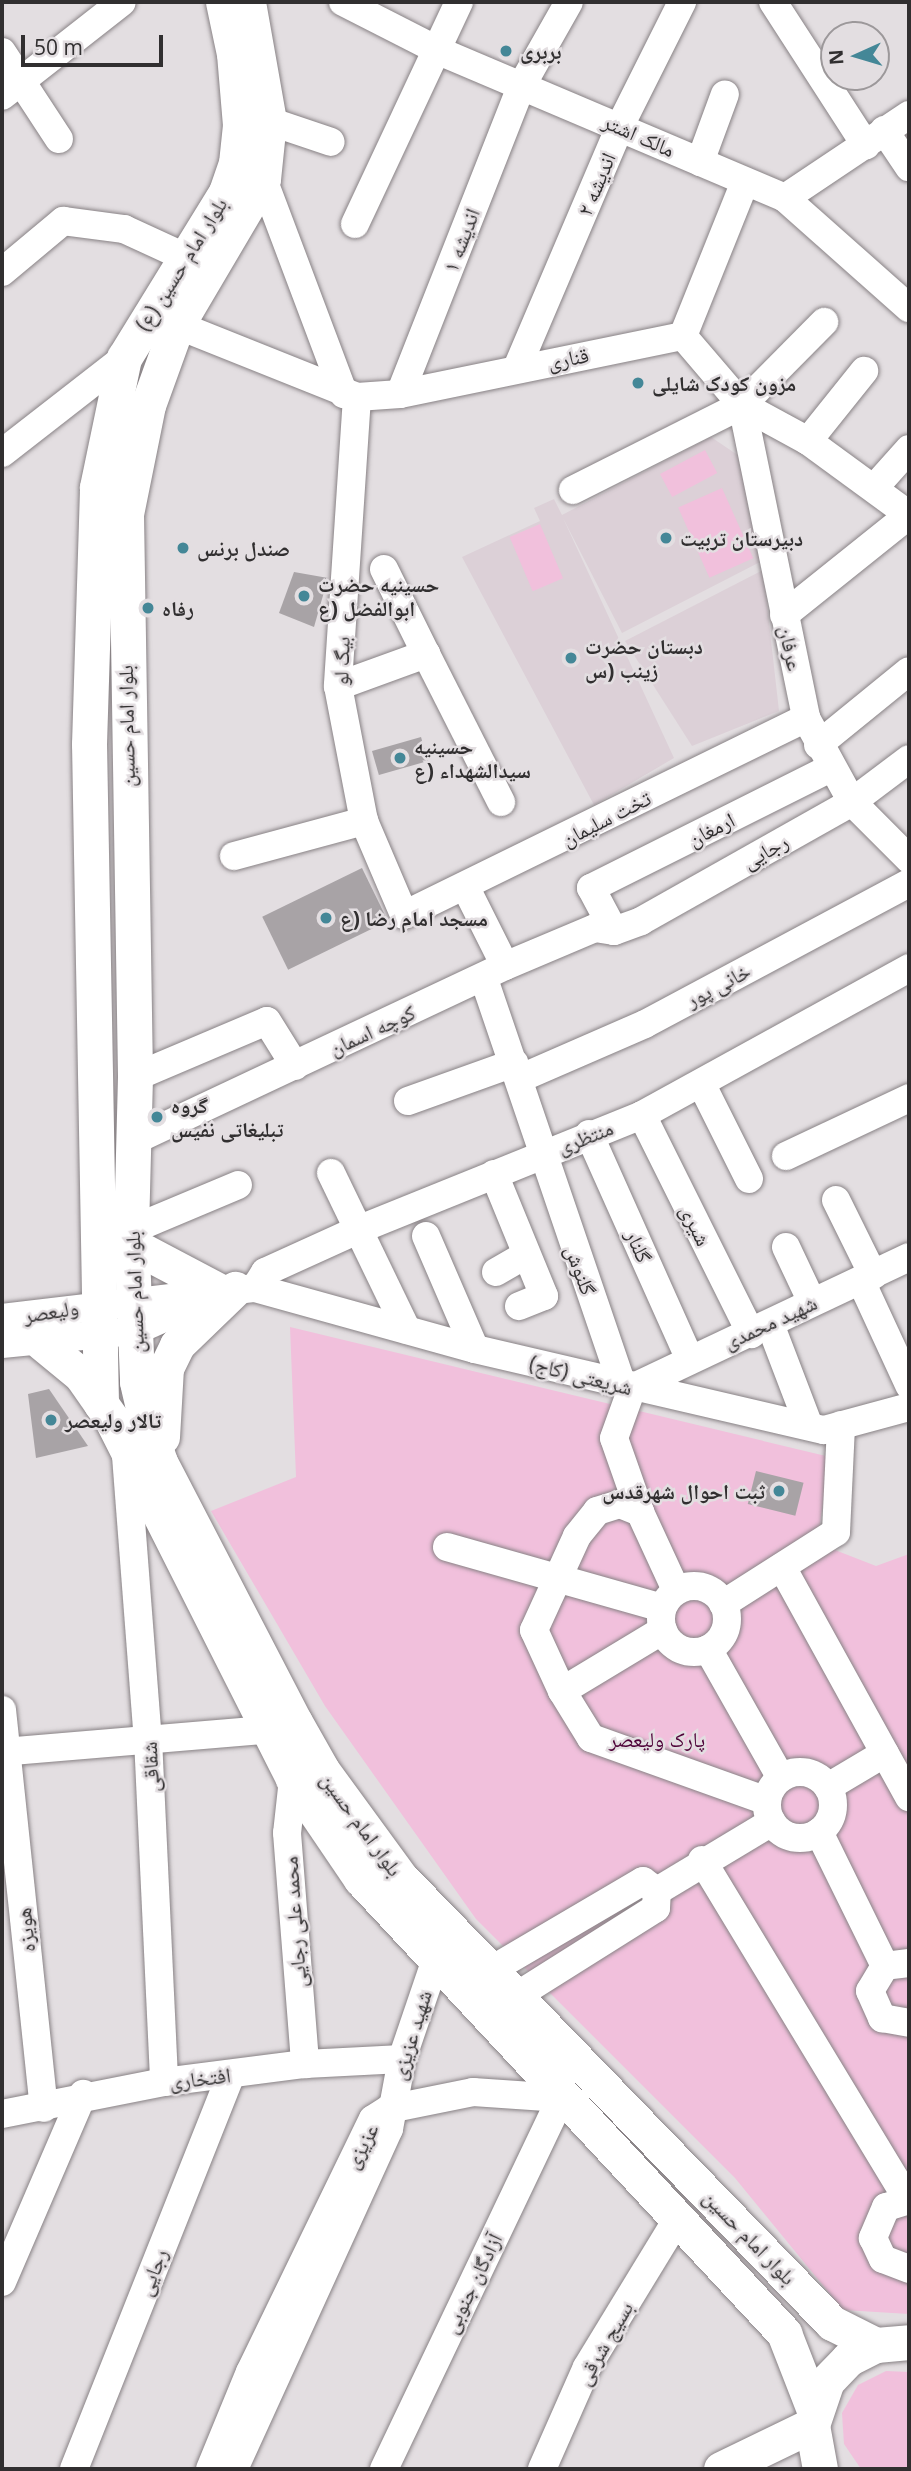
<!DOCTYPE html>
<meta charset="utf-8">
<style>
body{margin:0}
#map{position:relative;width:911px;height:2471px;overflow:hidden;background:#e3dee1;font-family:"Open Sans","Noto Naskh Arabic",sans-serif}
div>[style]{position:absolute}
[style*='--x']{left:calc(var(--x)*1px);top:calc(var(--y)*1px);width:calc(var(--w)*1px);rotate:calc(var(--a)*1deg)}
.built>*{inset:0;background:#dcd0d7}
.green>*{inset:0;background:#f1c0dc;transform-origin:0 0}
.building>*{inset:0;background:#a8a3a6;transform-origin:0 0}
.roads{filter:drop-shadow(0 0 2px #888285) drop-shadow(0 0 2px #888285)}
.minor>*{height:28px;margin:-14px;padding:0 14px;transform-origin:14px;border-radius:14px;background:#fff}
.minor>.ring{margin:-14px;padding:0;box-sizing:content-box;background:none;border:28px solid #fff;border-radius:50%}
.major>*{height:35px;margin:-17.5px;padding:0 17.5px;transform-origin:17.5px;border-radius:17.5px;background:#fff}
.dots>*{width:19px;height:19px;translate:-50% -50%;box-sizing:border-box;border:4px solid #e3dee1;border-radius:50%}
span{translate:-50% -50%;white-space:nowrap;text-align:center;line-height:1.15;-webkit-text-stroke:5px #e3dee1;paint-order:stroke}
.poi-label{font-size:21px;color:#312f30;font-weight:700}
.left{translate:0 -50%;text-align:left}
.right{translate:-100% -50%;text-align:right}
.street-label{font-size:21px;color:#312f30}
.park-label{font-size:21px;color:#4e0238}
.frame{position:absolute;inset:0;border:4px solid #312f30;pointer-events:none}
.north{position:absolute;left:820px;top:21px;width:70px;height:70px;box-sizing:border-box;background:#e3dee1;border:2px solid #9c989a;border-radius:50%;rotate:266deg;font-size:19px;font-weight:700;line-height:28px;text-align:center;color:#312f30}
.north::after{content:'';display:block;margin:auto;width:24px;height:32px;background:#448797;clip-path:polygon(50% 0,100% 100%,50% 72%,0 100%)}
.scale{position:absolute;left:21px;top:35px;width:142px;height:32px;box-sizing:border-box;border:4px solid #312f30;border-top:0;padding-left:9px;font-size:21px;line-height:24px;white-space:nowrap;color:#312f30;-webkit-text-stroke:5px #e3dee1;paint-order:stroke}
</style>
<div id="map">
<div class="built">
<div style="clip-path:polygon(711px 437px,742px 458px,762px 561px,622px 633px,563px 518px,674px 758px,594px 805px,462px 557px,540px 521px,534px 508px,554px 499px,562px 515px)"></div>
<div style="clip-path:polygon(763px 570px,779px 711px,692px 746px,625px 641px)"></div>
</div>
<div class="green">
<div style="left:705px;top:450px;width:26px;height:51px;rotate:62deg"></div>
<div style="left:722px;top:488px;width:77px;height:48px;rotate:66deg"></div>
<div style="left:540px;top:524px;width:59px;height:33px;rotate:67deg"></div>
<div style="clip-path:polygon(290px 1327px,830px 1457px,817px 1543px,876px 1566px,909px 1554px,909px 2314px,843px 2310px,735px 2178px,476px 1919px,325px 1706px,211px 1511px,296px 1477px)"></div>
<div style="clip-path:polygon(886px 2371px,909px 2372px,909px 2469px,861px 2469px,844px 2444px,842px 2413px,858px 2385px)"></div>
</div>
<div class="building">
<div style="clip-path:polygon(294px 572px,328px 578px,314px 627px,279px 613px)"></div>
<div style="left:421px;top:737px;width:25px;height:51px;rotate:74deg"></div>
<div style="left:362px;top:868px;width:59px;height:111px;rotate:64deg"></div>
<div style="clip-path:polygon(49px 1389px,88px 1446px,36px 1458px,28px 1394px)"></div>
<div style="left:756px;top:1471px;width:49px;height:34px;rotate:14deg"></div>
</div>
<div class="roads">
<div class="minor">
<div style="--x:343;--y:2;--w:108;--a:27"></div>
<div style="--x:439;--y:51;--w:376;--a:23"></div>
<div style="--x:785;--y:198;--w:166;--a:41.6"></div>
<div style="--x:773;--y:2;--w:171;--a:57.1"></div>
<div style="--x:2;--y:52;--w:104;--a:56.8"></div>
<div style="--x:2;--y:96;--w:152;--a:-38.1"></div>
<div style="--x:269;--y:121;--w:65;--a:18.7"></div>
<div style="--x:884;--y:130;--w:45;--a:56"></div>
<div style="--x:700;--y:162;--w:72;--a:-69.8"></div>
<div style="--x:263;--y:179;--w:230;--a:69.4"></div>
<div style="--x:785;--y:198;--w:149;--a:-33.8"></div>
<div style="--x:355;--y:224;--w:245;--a:-64.9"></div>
<div style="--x:2;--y:272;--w:80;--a:-39.9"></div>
<div style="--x:63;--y:221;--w:62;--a:7.5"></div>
<div style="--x:124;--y:229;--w:67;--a:24.7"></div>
<div style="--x:177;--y:325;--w:194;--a:21.8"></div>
<div style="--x:357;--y:397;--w:43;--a:-4"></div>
<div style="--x:400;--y:394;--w:289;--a:-11.6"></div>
<div style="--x:683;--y:336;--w:91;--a:49.5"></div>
<div style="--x:742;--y:405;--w:75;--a:28.6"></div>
<div style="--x:808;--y:441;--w:125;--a:36.2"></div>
<div style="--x:683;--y:336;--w:166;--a:-68.1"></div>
<div style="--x:517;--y:368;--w:263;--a:-66.9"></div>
<div style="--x:620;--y:126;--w:139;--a:-63.4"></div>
<div style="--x:400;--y:394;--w:332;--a:-68.5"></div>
<div style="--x:522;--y:85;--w:95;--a:-60.5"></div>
<div style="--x:357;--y:397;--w:290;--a:93.8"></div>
<div style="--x:338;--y:686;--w:137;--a:79.1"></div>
<div style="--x:364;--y:821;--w:102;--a:66.9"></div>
<div style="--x:404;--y:915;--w:448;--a:-26.1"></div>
<div style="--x:742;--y:405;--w:319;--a:78.4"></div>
<div style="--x:806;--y:718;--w:96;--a:61.3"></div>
<div style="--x:852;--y:802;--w:81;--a:45"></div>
<div style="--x:808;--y:441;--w:90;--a:-51.3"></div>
<div style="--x:2;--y:453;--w:155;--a:-37.9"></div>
<div style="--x:875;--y:487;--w:51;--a:-48.2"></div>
<div style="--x:573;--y:490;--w:189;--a:-26.7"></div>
<div style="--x:742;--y:405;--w:117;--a:-45.3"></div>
<div style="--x:384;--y:569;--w:95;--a:63.7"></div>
<div style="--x:784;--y:615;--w:160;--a:-38.7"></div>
<div style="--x:338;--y:686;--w:94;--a:-20"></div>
<div style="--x:426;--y:654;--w:166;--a:63.1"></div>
<div style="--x:818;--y:745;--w:117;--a:-39.1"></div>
<div style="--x:234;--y:856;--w:135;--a:-15.1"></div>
<div style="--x:466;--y:888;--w:87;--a:63.4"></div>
<div style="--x:614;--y:931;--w:49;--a:-118.1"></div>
<div style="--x:591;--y:888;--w:268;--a:-26.6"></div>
<div style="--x:484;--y:979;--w:428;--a:71.2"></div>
<div style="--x:135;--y:1077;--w:143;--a:-23"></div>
<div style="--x:267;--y:1021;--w:53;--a:58.1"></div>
<div style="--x:521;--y:1078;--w:135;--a:-23.5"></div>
<div style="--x:645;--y:1024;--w:299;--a:-28.1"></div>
<div style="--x:702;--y:1085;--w:105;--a:63.4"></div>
<div style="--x:408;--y:1101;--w:113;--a:-19.7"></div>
<div style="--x:642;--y:1115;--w:245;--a:63.5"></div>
<div style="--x:589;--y:1134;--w:245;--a:65.9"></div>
<div style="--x:133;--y:1141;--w:411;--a:-25.2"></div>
<div style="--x:505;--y:966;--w:98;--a:-22.9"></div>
<div style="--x:595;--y:928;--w:19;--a:9"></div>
<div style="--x:614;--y:931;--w:29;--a:-20"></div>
<div style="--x:641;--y:921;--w:242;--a:-29.4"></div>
<div style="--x:852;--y:802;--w:71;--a:-37"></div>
<div style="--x:786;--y:1156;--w:136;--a:-25.2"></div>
<div style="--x:331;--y:1173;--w:174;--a:64.2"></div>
<div style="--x:494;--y:1174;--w:132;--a:67.7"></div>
<div style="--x:544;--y:1296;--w:27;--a:158"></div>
<div style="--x:836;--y:1200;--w:84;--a:63.7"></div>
<div style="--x:131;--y:1230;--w:116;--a:-22.8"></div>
<div style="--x:426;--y:1236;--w:123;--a:66.6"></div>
<div style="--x:786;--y:1247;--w:61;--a:64.7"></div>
<div style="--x:496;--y:1272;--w:34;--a:-30"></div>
<div style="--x:861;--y:1281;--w:115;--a:65.2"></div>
<div style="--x:255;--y:1288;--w:19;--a:-58"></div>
<div style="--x:265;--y:1272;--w:104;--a:-24.4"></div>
<div style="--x:360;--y:1229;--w:304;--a:-22"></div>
<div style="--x:642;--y:1115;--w:305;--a:-28.8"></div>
<div style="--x:2;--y:1318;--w:255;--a:-6.8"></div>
<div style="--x:255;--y:1288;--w:228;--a:15.5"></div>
<div style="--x:475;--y:1349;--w:358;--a:13.1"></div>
<div style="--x:824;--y:1430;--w:88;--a:-15.1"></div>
<div style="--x:770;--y:1324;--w:109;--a:69.1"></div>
<div style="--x:2;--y:1344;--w:134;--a:-5.6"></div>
<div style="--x:135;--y:1331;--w:73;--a:-24.1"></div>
<div style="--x:126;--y:1456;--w:284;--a:85.6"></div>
<div style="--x:148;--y:1739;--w:343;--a:87.3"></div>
<div style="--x:640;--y:1512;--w:78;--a:-109.4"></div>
<div style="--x:614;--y:1438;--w:53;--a:-70.2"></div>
<div style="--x:632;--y:1388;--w:306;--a:-25.3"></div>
<div style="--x:447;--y:1547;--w:223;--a:15.8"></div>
<div style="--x:782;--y:1567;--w:263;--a:61.1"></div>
<div class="ring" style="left:661px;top:1586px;width:38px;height:38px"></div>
<div style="--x:723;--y:1604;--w:134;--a:-32.5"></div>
<div style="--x:836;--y:1532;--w:107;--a:-87.3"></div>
<div style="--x:663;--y:1630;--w:118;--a:148.9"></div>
<div style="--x:562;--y:1691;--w:67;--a:-114.7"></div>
<div style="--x:534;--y:1630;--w:103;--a:-65.4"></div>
<div style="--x:577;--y:1536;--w:32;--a:-51"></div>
<div style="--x:597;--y:1511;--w:24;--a:-17"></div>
<div style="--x:620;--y:1504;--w:22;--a:22"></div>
<div style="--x:640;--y:1512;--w:86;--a:65.2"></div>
<div style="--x:708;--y:1649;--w:148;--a:60.5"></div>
<div style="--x:562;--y:1691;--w:55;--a:58.3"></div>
<div style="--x:591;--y:1738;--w:187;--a:19.7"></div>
<div style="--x:2;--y:1710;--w:400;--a:84"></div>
<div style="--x:2;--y:1752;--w:265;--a:-4.8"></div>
<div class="ring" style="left:767px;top:1772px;width:38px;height:38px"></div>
<div style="--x:293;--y:1779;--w:54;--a:96.3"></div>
<div style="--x:287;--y:1833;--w:232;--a:85.5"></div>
<div style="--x:828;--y:1787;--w:66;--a:-30.8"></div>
<div style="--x:819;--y:1832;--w:149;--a:63.8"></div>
<div style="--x:702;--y:1860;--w:398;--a:58.8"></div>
<div style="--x:909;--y:1963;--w:24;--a:173"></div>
<div style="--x:885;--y:1966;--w:29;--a:121"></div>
<div style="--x:870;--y:1991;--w:30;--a:66"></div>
<div style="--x:882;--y:2018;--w:27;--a:10"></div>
<div style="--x:493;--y:1969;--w:174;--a:-30.4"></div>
<div style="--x:643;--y:1881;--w:17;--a:36"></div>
<div style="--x:657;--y:1891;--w:134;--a:-31"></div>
<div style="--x:518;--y:1995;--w:163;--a:-32.2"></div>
<div style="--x:656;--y:1908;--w:17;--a:-87"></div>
<div style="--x:2;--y:2114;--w:165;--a:-11.2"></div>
<div style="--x:164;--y:2082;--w:142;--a:-7.3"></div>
<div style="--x:305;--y:2064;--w:97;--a:-3"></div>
<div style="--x:909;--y:2200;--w:24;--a:163"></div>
<div style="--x:886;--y:2207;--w:34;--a:113"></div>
<div style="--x:873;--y:2238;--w:23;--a:65"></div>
<div style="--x:883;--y:2259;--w:28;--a:21"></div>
<div style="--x:2;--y:2282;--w:205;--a:-66.7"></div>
<div style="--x:74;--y:2469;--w:425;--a:-68.3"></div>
<div style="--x:210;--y:2469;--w:105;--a:-67.6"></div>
<div style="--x:250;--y:2372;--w:281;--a:-64.1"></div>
<div style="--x:373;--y:2119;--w:19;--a:-32"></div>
<div style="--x:389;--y:2109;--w:86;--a:-11.4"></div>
<div style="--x:473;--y:2092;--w:88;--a:3.9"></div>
<div style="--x:561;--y:2098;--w:411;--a:115.5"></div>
<div style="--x:234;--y:2469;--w:374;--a:-65.5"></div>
<div style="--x:389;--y:2129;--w:71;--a:-79.5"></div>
<div style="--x:402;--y:2059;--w:102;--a:-71.2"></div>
<div style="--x:542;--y:2469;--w:111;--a:-66.2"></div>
<div style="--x:587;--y:2367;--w:171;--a:-58.6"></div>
</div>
<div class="major">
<div style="--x:248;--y:2;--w:121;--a:80"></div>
<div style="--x:269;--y:121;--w:58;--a:95.9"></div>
<div style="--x:263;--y:179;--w:169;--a:120.5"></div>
<div style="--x:177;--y:325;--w:85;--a:109.9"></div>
<div style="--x:148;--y:405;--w:111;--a:101.4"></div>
<div style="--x:126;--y:514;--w:563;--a:89.08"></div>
<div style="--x:135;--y:1077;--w:153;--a:91.5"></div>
<div style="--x:131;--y:1230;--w:152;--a:87.7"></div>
<div style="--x:137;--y:1382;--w:40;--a:77"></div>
<div style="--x:146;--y:1421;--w:43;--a:71.1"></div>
<div style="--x:160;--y:1462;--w:293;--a:62.6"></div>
<div style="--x:295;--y:1722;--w:55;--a:60.6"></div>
<div style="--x:322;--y:1770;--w:132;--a:53.9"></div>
<div style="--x:400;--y:1877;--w:621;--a:45.91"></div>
<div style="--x:832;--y:2323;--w:49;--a:26.6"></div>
<div style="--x:132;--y:1245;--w:101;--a:27.8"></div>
<div style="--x:42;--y:1343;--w:50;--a:39.4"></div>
<div style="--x:81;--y:1375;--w:52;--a:55.1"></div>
<div style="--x:111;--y:1418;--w:404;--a:63.2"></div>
<div style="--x:293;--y:1779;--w:121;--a:55.8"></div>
<div style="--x:361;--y:1879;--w:621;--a:47.02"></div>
<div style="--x:784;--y:2333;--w:83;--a:68.7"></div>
<div style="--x:101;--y:1404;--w:660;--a:-91.04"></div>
<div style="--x:89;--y:744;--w:257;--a:-88.2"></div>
<div style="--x:97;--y:487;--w:132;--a:-78.2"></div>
<div style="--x:124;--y:358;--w:195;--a:-58.4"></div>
<div style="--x:226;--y:192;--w:31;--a:-71"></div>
<div style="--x:236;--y:163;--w:38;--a:-84"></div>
<div style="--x:240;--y:125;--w:71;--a:-94.8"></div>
<div style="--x:234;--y:54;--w:53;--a:-101.9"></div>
<div style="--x:162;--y:1437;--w:69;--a:-86.7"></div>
<div style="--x:166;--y:1368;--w:25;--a:-64"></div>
<div style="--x:177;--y:1345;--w:81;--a:-44"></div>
<div style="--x:721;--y:2469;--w:101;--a:-25.8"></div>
<div style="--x:820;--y:2469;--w:45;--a:-100.3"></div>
<div style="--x:812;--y:2425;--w:46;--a:-71.2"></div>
<div style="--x:827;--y:2381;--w:30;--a:-46"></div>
<div style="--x:848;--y:2359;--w:31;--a:-27"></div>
<div style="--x:876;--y:2345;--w:33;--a:-5"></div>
</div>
</div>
<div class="dots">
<div style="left:506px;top:51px;background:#448797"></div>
<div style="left:638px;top:383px;background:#448797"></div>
<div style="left:666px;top:538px;background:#448797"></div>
<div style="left:183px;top:548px;background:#448797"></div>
<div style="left:304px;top:596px;background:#448797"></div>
<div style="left:148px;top:608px;background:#448797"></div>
<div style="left:571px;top:658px;background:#448797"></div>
<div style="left:400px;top:758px;background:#448797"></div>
<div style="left:326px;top:918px;background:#448797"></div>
<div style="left:157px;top:1117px;background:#448797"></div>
<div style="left:51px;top:1420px;background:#448797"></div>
<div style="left:779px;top:1491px;background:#448797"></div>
</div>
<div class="poi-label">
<span class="left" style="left:520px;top:51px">بربری</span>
<span class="left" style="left:652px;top:383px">مزون کودک شایلی</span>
<span class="left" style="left:680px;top:538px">دبیرستان تربیت</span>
<span class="left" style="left:197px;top:548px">صندل برنس</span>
<span class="left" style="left:318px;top:596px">حسینیه حضرت<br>ابوالفضل (ع</span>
<span class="left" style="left:162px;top:608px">رفاه</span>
<span class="left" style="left:585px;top:658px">دبستان حضرت<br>زینب (س</span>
<span class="left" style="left:414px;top:758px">حسینیه<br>سیدالشهداء (ع</span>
<span class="left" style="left:340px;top:918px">مسجد امام رضا (ع</span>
<span class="left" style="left:171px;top:1117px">گروه<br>تبلیغاتی نفیس</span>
<span class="left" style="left:65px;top:1420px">تالار ولیعصر</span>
<span class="right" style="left:765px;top:1491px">ثبت احوال شهرقدس</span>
</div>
<div class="street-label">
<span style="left:639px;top:135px;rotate:24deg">مالک اشتر</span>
<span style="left:596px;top:184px;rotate:-67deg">اندیشه ۲</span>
<span style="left:461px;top:240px;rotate:-69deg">اندیشه ۱</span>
<span style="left:181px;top:264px;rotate:-58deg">بلوار امام حسین (ع)</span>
<span style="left:568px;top:358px;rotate:-11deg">قناری</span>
<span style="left:791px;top:648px;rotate:78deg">عرفان</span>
<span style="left:341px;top:661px;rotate:-88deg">بیگ لو</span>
<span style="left:126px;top:726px;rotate:-91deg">بلوار امام حسین</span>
<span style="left:606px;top:818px;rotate:-27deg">تخت سلیمان</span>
<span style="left:711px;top:829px;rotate:-27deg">ارمغان</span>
<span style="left:765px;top:851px;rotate:-29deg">رجایی</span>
<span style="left:718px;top:985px;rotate:-28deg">خانی پور</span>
<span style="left:372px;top:1030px;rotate:-25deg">کوچه اسمان</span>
<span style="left:585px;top:1137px;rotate:-22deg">منتظری</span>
<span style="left:696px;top:1225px;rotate:64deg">شیری</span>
<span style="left:639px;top:1246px;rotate:66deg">گلنار</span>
<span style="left:581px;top:1270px;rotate:70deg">گلنوش</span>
<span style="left:134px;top:1292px;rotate:-92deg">بلوار امام حسین</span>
<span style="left:51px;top:1311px;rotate:-9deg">ولیعصر</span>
<span style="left:770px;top:1322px;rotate:-25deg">شهید محمدی</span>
<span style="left:581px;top:1375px;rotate:14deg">شریعتی (کاج)</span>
<span style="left:150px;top:1767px;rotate:-93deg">شقاقی</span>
<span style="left:362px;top:1824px;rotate:54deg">بلوار امام حسین</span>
<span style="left:294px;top:1922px;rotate:-94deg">محمد علی رجایی</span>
<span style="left:25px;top:1930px;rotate:-96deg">هویزه</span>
<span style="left:411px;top:2035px;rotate:-73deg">شهید عزیزی</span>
<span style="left:200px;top:2078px;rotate:-7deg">افتخاری</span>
<span style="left:361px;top:2146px;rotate:-62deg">عزیزی</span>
<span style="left:750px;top:2237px;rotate:46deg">بلوار امام حسین</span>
<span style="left:152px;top:2272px;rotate:-68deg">رجایی</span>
<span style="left:472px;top:2283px;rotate:-64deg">آزادگان جنوبی</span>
<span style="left:604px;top:2343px;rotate:-60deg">بسیج شرقی</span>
</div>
<div class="park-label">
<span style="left:657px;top:1739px">پارک ولیعصر</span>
</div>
<div class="frame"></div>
<div class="north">N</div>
<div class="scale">50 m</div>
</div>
